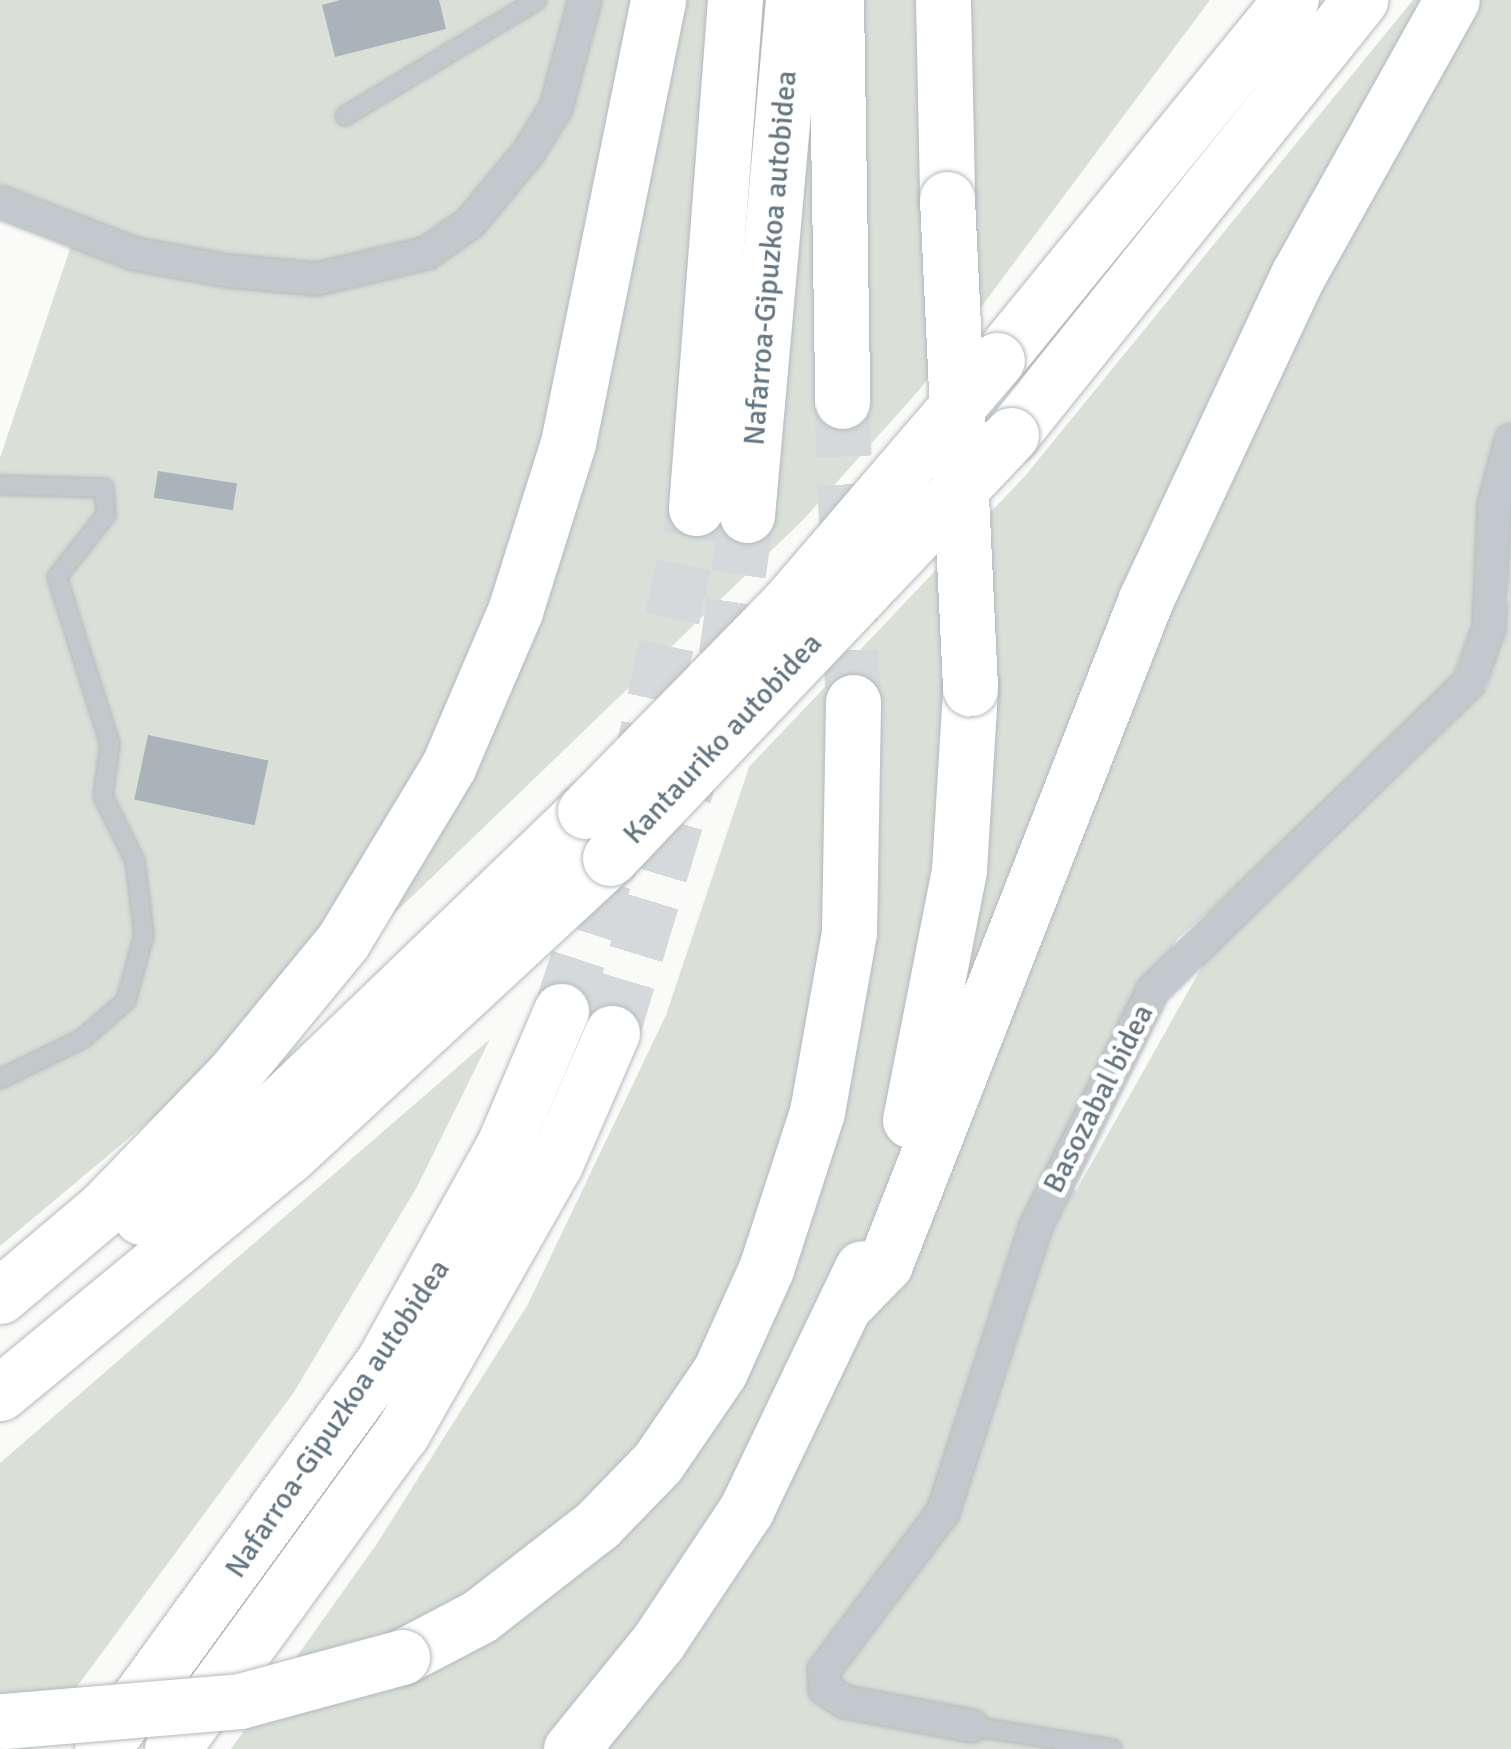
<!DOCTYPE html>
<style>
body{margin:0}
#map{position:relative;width:1511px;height:1749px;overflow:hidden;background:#fafaf8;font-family:Signika,sans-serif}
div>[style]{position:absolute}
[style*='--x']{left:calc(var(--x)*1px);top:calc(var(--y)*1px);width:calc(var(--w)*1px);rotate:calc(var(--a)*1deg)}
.green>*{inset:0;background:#dadfd7}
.building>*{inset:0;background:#aab3b9;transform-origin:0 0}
.motorway-tunnel>*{height:55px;margin-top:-27.5px;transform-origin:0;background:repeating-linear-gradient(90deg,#d5d9db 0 55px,transparent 0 83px)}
.roads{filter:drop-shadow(0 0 2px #b4b9bd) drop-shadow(0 0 2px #b4b9bd)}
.service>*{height:18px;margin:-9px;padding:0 9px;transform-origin:9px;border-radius:9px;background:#c3c8cc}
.minor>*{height:32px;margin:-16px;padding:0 16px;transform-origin:16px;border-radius:16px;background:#c3c8cc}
.motorway>*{height:55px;margin:-27.5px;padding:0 27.5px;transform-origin:27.5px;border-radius:27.5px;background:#fff}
.bridges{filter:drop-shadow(0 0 2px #b4b9bd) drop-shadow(0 0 2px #b4b9bd)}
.motorway-bridge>*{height:55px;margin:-27.5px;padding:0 27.5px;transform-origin:27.5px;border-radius:27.5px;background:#fff}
span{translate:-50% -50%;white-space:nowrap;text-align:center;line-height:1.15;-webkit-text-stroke:10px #fff;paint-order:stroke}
.street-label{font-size:30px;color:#657683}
</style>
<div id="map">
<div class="green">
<div style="clip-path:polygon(0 0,1210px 0,920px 389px,804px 519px,377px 930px,0 1246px,0 458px,81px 216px,0 184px)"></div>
<div style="clip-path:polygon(evenodd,1413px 0,1511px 0,1511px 1749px,231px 1749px,376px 1545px,527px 1306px,666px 1015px,749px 767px,1025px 476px,1413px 0,1506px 545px,1509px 598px,1486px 689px,1222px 931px,1076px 1191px,1052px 1176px,1091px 1086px,1177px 939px,1368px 772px,1448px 688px,1506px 545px)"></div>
<div style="clip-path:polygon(490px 1039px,417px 1187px,294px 1392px,31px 1749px,0 1749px,0 1463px)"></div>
</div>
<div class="building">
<div style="clip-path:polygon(340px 0,439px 0,446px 29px,335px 57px,322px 5px)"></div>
<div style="left:158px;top:471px;width:80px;height:27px;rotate:9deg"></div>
<div style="left:148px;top:735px;width:123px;height:66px;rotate:12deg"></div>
</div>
<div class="motorway-tunnel">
<div style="--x:842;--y:401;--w:301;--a:87.9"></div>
<div style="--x:561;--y:1011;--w:243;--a:-71.8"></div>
<div style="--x:637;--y:780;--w:278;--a:-77.8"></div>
<div style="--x:612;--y:1033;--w:394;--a:-73.2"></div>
<div style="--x:726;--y:656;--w:143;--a:-81.5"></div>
</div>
<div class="roads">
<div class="service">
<div style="--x:345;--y:116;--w:224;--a:-31.1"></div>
<div style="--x:0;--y:485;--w:104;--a:1.7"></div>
<div style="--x:104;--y:488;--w:27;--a:86"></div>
<div style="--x:106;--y:515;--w:79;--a:128.3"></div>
<div style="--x:57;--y:577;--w:175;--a:72.4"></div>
<div style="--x:110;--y:744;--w:52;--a:97.7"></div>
<div style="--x:103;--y:796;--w:72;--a:63.8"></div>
<div style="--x:135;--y:861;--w:75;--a:83.1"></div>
<div style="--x:144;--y:935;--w:68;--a:105.3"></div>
<div style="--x:126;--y:1001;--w:58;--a:139.2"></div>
<div style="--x:82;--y:1039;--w:91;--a:154"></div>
<div style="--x:972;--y:1726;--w:142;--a:9.3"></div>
</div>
<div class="minor">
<div style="--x:0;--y:202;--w:145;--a:21.1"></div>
<div style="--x:135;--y:254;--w:96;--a:10.3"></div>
<div style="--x:229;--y:271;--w:88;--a:5.2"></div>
<div style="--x:317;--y:279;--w:113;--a:-13.3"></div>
<div style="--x:427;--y:253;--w:52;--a:-34.9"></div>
<div style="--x:470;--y:223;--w:91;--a:-50.4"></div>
<div style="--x:528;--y:153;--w:53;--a:-58.1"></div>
<div style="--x:556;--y:108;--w:112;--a:-75"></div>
<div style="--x:972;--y:1726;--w:129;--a:-169.3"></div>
<div style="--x:845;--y:1702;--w:24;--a:-147"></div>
<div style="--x:825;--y:1689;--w:19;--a:-93"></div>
<div style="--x:824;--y:1670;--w:198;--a:-53"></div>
<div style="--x:943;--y:1512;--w:301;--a:-72"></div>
<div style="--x:1036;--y:1226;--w:263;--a:-63.6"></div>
<div style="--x:1153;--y:990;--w:441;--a:-44.2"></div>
<div style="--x:1469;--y:683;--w:59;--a:-70"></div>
<div style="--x:1489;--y:628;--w:123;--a:-87.7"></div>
<div style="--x:1494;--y:505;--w:67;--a:-75.3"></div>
</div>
<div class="motorway">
<div style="--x:836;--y:0;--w:401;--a:89.1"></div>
<div style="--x:943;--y:0;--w:199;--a:88.8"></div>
<div style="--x:997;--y:360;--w:465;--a:-50.8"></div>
<div style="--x:1011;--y:435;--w:558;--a:-51.26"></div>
<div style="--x:696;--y:508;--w:509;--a:-85.61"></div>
<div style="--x:747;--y:515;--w:517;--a:-84.9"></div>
<div style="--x:910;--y:1120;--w:255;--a:-78.9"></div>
<div style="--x:959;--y:870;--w:182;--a:-86.5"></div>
<div style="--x:141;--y:1217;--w:174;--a:-38.9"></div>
<div style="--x:276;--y:1108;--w:429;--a:-43.9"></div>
<div style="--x:0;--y:1296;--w:135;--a:-40.2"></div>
<div style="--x:103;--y:1209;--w:187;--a:-45.9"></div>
<div style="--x:233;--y:1075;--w:173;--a:-50.6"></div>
<div style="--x:343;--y:941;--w:205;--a:-58.9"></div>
<div style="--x:449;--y:765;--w:168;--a:-66.8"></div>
<div style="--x:515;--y:611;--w:176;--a:-72.5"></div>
<div style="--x:568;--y:443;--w:452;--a:-78.5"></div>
<div style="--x:850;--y:1300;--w:50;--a:-45.8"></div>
<div style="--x:885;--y:1264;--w:714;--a:-68.57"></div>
<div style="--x:1146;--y:599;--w:358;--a:-64.9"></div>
<div style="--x:1298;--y:275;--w:315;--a:-60.8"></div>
<div style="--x:0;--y:1393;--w:373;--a:-39.5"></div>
<div style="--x:288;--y:1156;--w:439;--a:-42.8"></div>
<div style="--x:402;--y:1657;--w:88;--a:-27.7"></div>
<div style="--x:480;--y:1616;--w:150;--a:-37.9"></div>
<div style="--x:598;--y:1524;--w:86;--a:-45.9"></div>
<div style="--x:658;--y:1462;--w:110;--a:-55.7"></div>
<div style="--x:720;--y:1371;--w:112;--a:-65.7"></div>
<div style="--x:766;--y:1269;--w:165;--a:-72"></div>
<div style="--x:817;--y:1112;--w:182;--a:-79.9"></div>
<div style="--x:849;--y:933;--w:231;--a:-89"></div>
<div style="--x:102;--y:1749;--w:476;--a:-54"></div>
<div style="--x:382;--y:1364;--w:248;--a:-60.9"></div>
<div style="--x:503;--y:1147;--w:148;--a:-66.9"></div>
<div style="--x:172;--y:1749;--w:391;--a:-54"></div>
<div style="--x:402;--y:1433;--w:309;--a:-60.4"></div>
<div style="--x:555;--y:1164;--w:143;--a:-66.5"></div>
<div style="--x:571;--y:1749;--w:138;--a:-50.9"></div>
<div style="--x:658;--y:1642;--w:159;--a:-56.3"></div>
<div style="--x:746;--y:1510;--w:268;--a:-64.4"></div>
</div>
</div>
<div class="bridges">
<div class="motorway-bridge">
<div style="--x:947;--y:199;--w:490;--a:87.3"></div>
<div style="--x:585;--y:811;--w:287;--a:-45.6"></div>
<div style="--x:786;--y:606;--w:324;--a:-49.4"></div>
<div style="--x:610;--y:858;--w:583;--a:-46.53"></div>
<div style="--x:4;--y:1721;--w:237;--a:-4.8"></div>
<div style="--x:240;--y:1701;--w:168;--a:-15.2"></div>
</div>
</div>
<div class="street-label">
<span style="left:771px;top:258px;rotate:-85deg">Nafarroa-Gipuzkoa autobidea</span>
<span style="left:723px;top:739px;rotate:-47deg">Kantauriko autobidea</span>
<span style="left:1099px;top:1099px;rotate:-63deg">Basozabal bidea</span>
<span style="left:338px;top:1419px;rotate:-56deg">Nafarroa-Gipuzkoa autobidea</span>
</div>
</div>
